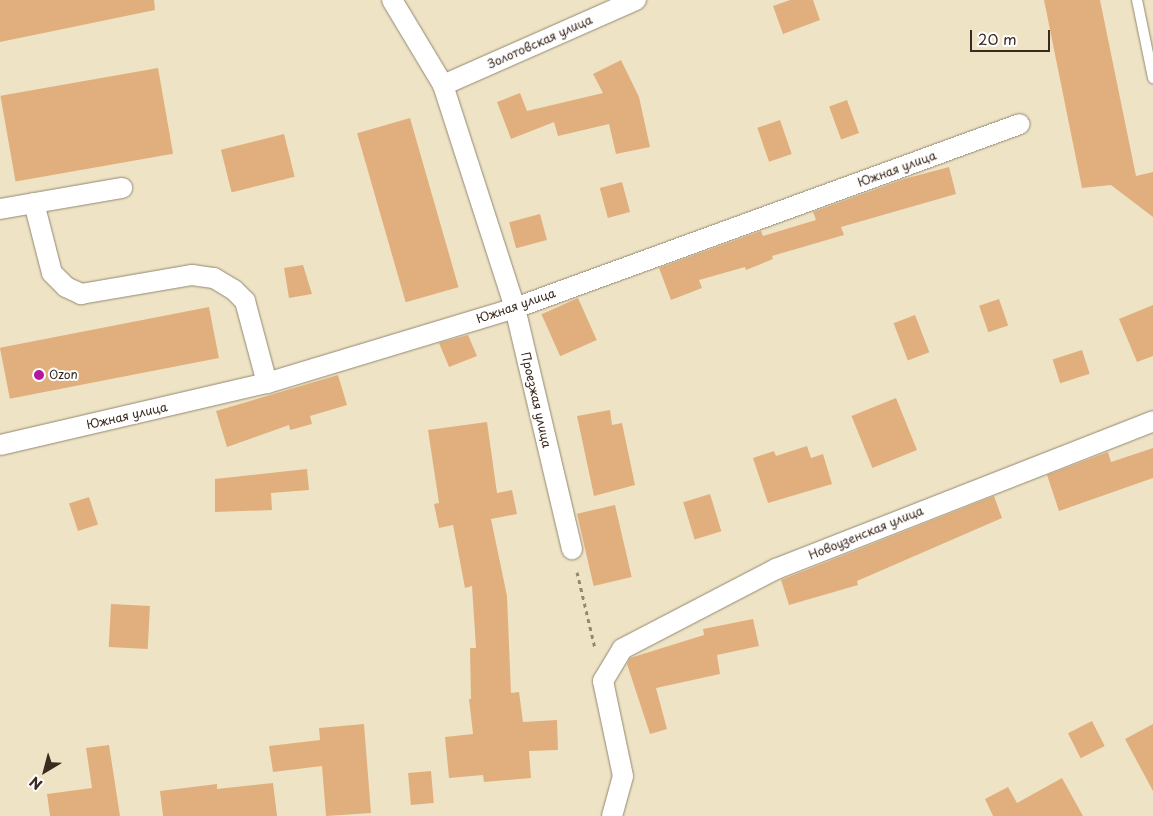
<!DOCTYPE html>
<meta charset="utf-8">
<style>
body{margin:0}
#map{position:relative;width:1153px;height:816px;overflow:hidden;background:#eee4c5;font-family:"Playpen Sans",sans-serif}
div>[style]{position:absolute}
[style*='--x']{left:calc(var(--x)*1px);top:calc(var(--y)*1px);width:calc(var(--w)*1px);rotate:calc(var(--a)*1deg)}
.building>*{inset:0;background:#e1af7e;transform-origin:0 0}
.path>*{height:3px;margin-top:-1.5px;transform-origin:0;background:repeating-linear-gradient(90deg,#948772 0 4px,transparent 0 8px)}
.roads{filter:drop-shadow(0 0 1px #948772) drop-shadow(0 0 1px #948772)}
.service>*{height:10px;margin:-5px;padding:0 5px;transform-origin:5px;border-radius:5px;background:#fff}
.minor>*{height:20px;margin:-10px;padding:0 10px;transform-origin:10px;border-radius:10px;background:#fff}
.dots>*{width:14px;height:14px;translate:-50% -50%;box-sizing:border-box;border:2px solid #fff;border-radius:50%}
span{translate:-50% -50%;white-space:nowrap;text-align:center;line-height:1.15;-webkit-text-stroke:4px #fff;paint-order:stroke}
.street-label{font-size:12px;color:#3b2a1e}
.poi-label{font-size:12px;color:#3b2a1e}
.left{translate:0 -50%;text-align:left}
.north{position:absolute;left:20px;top:746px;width:50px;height:50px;-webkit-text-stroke:4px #fff;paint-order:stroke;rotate:217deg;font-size:14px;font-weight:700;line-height:20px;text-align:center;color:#3b2a1e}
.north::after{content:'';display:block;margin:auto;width:18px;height:22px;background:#3b2a1e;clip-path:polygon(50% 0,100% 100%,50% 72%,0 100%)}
.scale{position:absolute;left:970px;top:30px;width:80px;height:22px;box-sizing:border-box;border:2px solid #3b2a1e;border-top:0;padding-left:6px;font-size:15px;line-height:18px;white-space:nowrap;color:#3b2a1e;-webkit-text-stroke:4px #fff;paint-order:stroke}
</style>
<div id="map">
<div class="building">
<div style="clip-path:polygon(0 0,154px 0,155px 10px,0 42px)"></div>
<div style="clip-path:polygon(790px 0,813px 0,820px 20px,783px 34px,773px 6px)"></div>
<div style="clip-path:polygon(1044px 0,1100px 0,1136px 176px,1153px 172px,1153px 217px,1111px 185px,1082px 188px)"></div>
<div style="clip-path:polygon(621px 60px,639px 97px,650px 147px,616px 154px,609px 124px,558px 136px,554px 122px,511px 139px,497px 102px,520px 93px,527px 111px,603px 93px,593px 74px)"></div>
<div style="left:158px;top:68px;width:87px;height:160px;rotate:80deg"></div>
<div style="left:847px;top:100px;width:35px;height:19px;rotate:70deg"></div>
<div style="left:410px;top:118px;width:176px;height:55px;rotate:74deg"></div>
<div style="left:780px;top:120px;width:36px;height:24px;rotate:71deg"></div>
<div style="left:284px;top:134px;width:44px;height:65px;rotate:76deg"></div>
<div style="clip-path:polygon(949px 167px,956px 194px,841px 227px,844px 235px,772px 256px,773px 259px,746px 270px,745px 267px,699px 280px,702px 288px,671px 300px,659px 268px,761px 231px,763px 236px,816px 220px,813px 212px,904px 179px)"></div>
<div style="left:622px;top:182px;width:31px;height:23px;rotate:75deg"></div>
<div style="left:540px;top:214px;width:27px;height:32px;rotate:75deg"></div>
<div style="clip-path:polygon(303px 265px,312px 294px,289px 298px,284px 268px)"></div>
<div style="left:578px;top:298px;width:46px;height:40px;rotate:66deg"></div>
<div style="left:999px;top:299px;width:28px;height:21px;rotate:71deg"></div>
<div style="clip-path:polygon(1153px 305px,1153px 356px,1137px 362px,1119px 319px)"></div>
<div style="left:209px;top:307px;width:52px;height:213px;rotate:79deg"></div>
<div style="left:915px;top:315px;width:40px;height:23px;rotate:69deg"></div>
<div style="clip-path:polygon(468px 335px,477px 356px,449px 367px,439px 343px)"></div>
<div style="left:1082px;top:350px;width:25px;height:31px;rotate:72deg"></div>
<div style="clip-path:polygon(338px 375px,347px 405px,310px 416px,312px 424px,290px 430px,289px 425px,227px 447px,216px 411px)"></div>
<div style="left:896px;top:398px;width:56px;height:48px;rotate:68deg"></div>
<div style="clip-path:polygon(610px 410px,612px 425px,622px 423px,635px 485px,594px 496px,577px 416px)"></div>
<div style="clip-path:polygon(487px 422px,497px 493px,512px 490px,517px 514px,491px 519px,507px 596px,511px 693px,519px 692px,523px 722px,557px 720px,558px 750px,529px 751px,531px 778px,484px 782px,483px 775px,449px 778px,445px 737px,473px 734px,469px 699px,471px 699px,470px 648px,476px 648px,472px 586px,465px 588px,453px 525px,439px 528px,434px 504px,439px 503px,428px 430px)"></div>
<div style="clip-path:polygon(807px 446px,811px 458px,823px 454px,832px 484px,768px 503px,753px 458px,774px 451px,776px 456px)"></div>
<div style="clip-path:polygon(1153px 448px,1153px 478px,1059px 511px,1047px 475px,1108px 452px,1111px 462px)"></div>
<div style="clip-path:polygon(307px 469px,309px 490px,271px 493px,272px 510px,215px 512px,215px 479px)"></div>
<div style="left:710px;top:494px;width:39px;height:28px;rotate:73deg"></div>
<div style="clip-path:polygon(994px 496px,1002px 518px,857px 581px,858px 585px,789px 605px,781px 580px)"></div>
<div style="left:89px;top:497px;width:29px;height:21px;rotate:72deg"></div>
<div style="left:615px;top:505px;width:74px;height:39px;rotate:77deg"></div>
<div style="left:111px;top:604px;width:39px;height:43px;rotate:3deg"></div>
<div style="clip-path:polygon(753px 619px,759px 646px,717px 655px,720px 674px,656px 688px,667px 729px,650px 734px,627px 664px,630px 658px,704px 635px,703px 629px)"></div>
<div style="left:1092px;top:721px;width:28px;height:27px;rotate:63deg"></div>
<div style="clip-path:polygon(364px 724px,371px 813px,326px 816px,322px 766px,273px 772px,269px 746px,320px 740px,319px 728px)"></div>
<div style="clip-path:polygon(1153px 724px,1153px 791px,1125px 739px)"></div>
<div style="clip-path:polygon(109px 745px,120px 816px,50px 816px,47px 794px,92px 788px,86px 748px)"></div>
<div style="left:431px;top:771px;width:32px;height:23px;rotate:85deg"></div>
<div style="clip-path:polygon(1062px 778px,1083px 816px,993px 816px,985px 799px,1008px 787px,1017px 803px)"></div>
<div style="clip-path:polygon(273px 783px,277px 816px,163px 816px,160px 791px,217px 784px,217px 789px)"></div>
</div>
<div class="path">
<div style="--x:577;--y:572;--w:78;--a:76.7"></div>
</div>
<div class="roads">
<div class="service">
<div style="--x:1137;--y:0;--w:80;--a:78.4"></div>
</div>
<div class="minor">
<div style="--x:392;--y:0;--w:99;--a:59"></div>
<div style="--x:443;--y:85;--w:234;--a:72.1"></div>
<div style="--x:515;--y:308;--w:248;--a:76.7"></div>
<div style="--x:443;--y:85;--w:211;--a:-23.8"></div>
<div style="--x:34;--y:203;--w:72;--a:75.6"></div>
<div style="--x:52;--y:273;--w:20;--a:45"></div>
<div style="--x:66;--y:287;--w:17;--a:25"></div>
<div style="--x:81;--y:294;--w:113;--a:-9.7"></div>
<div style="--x:192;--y:275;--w:22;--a:8"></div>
<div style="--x:214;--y:278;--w:23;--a:31"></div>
<div style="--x:234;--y:290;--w:16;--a:45"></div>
<div style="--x:245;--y:301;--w:85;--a:75"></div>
<div style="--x:0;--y:209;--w:124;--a:-9.8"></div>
<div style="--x:0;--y:445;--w:274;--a:-13.1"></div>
<div style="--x:267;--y:383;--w:259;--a:-16.8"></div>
<div style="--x:515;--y:308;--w:537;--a:-20.02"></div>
<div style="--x:612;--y:816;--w:41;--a:-74.6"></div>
<div style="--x:623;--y:776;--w:97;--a:-101.9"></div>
<div style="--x:603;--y:681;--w:37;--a:-59"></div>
<div style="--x:622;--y:649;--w:174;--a:-27.5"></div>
<div style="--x:776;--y:569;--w:405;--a:-21.4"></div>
</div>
</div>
<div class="dots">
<div style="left:39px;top:375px;background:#b5179e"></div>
</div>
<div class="street-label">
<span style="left:540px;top:42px;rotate:-24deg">Золотовская улица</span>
<span style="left:897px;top:169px;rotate:-20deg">Южная улица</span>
<span style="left:516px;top:306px;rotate:-19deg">Южная улица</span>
<span style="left:536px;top:400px;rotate:77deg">Проезжая улица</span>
<span style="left:127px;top:416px;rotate:-13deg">Южная улица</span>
<span style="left:866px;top:533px;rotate:-22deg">Новоузенская улица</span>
</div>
<div class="poi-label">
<span class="left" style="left:49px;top:375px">Ozon</span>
</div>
<div class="north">N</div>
<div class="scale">20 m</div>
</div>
